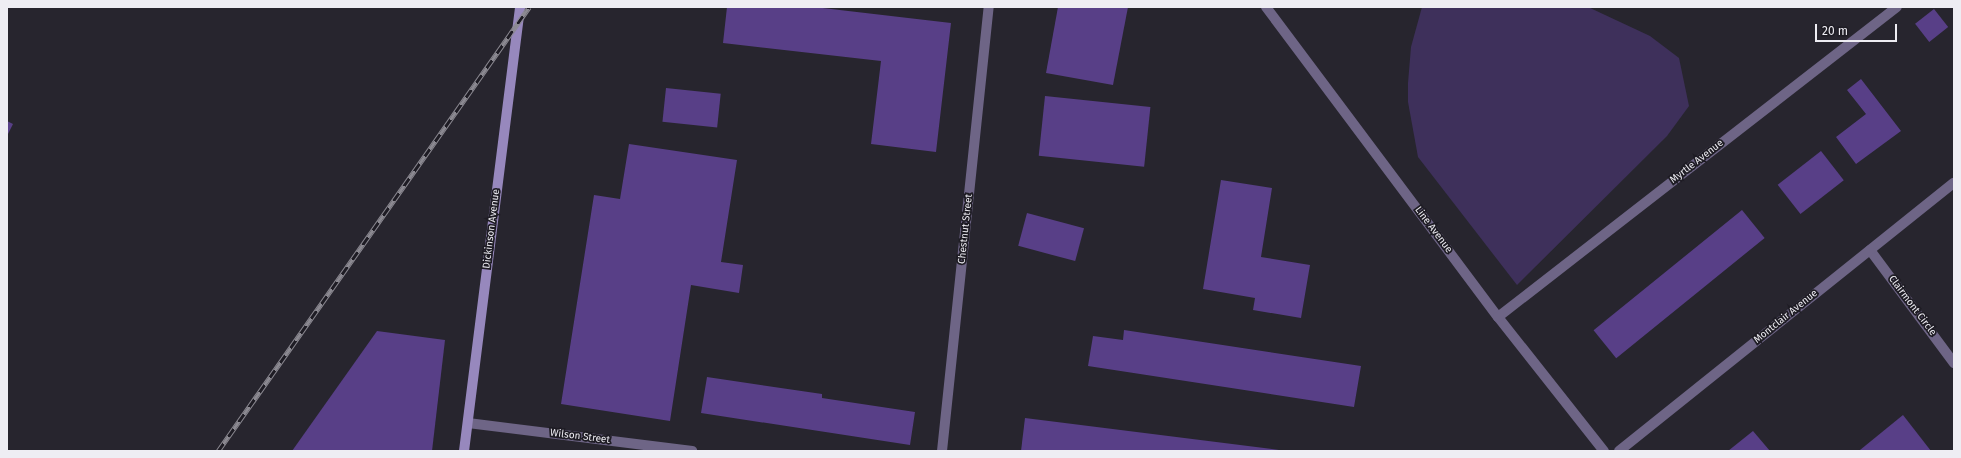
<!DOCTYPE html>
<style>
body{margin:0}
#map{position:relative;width:1961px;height:458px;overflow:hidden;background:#27252e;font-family:"Fira Sans",sans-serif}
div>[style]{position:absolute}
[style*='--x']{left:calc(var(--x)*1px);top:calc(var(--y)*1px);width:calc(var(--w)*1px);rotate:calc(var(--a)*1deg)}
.green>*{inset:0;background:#3e305b}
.building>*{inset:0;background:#583f87;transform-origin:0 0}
.street>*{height:10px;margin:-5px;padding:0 5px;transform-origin:5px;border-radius:5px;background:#6e6586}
.secondary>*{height:10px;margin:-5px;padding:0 5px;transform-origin:5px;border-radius:5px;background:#9788bd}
.rail>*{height:4.5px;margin-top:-2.25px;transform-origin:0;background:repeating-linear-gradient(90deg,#1e1c24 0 9px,#8b8991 0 18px);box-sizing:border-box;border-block:1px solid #8b8991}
span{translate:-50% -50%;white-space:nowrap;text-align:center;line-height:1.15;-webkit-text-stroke:3.5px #1e1c24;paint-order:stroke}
.street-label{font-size:10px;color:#eeedf3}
.frame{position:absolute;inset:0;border:8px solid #eeedf3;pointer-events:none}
.scale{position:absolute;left:1815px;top:24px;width:82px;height:18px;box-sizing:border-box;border:2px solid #eeedf3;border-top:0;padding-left:5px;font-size:12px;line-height:14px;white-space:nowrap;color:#eeedf3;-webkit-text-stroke:3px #1e1c24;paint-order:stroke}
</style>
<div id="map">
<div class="green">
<div style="clip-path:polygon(1422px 7px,1588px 7px,1650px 36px,1679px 58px,1689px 106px,1667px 136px,1517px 285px,1418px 157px,1408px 102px,1408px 83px,1411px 47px)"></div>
</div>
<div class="building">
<div style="clip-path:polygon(727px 7px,814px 7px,951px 23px,936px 152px,871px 144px,881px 61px,723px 43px)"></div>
<div style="clip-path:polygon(1058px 7px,1128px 7px,1113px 85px,1046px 73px)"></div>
<div style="left:1934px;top:9px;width:23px;height:24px;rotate:52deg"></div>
<div style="clip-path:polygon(1861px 79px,1901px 131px,1856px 164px,1836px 137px,1866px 114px,1847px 90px)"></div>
<div style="left:666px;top:88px;width:55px;height:34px;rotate:6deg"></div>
<div style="left:1045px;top:96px;width:106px;height:60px;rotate:6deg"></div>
<div style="clip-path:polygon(7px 121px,13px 124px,7px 136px)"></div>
<div style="clip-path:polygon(629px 144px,737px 160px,721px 262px,743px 265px,739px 293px,691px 285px,670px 421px,561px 404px,594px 195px,620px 199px)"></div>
<div style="left:1821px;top:151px;width:37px;height:55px;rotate:52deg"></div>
<div style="clip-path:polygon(1221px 180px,1272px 188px,1261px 257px,1310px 265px,1301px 318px,1253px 310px,1255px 298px,1203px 289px)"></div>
<div style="left:1742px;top:210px;width:36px;height:191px;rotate:51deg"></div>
<div style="left:1027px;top:213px;width:59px;height:34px;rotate:15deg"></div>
<div style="clip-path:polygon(1124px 330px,1361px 366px,1354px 407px,1088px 366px,1093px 336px,1123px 340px)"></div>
<div style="clip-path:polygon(377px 331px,445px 340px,432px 451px,292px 451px)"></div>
<div style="clip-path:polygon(707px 377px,822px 394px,822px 398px,915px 412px,910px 445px,701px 413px)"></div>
<div style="clip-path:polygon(1903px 415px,1931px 451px,1860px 451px,1860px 450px)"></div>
<div style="clip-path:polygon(1025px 418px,1279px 450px,1279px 451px,1021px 451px)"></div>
<div style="clip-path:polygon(1753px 431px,1770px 451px,1728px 451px)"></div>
</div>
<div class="street">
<div style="--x:1266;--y:7;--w:387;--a:53.2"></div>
<div style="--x:1498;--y:317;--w:171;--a:51.7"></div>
<div style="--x:1870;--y:250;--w:141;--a:53.4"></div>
<div style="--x:1498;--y:317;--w:505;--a:-37.85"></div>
<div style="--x:468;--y:423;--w:226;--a:7.1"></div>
<div style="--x:942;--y:451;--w:446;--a:-84"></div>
<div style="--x:1619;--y:451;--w:429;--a:-38.7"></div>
</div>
<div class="secondary">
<div style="--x:464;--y:451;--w:448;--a:-82.8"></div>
</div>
<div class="rail">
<div style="--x:218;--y:451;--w:542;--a:-54.99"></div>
</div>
<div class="street-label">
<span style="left:1697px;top:162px;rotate:-38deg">Myrtle Avenue</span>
<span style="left:492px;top:229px;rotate:-83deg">Dickinson Avenue</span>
<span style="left:966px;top:229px;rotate:-84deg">Chestnut Street</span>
<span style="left:1433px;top:230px;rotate:53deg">Line Avenue</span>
<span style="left:1912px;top:306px;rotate:53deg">Clairmont Circle</span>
<span style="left:1786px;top:317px;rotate:-39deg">Montclair Avenue</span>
<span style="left:580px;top:437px;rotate:7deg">Wilson Street</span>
</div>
<div class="frame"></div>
<div class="scale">20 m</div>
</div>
